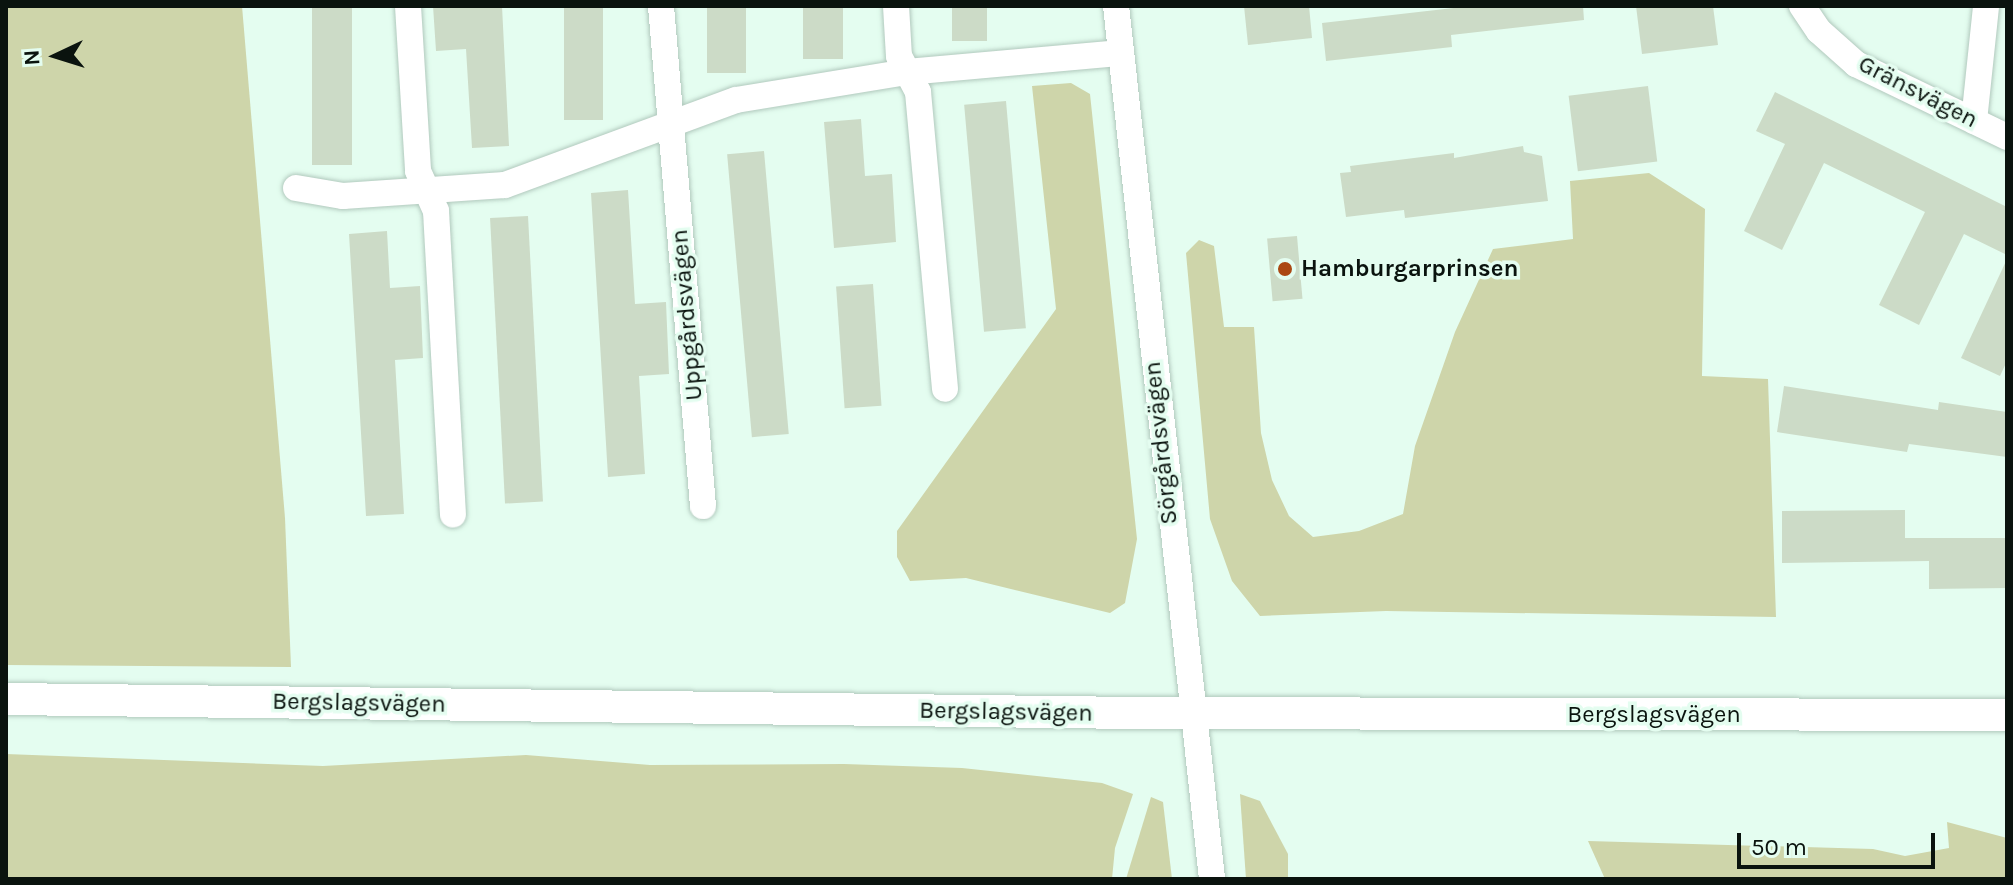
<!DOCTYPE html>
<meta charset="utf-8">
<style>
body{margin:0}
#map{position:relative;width:2013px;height:885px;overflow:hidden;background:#e4fdf0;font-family:Karla,sans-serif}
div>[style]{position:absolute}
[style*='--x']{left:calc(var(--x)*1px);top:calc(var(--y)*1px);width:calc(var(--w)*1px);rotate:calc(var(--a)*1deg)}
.green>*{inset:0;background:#ced5aa}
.building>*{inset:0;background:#ccdbc7;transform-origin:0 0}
.roads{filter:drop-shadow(0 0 2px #b1c9bd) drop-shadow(0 0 2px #b1c9bd)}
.minor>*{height:26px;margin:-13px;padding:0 13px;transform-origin:13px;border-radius:13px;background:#fff}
.major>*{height:32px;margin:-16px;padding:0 16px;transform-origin:16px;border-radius:16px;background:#fff}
.dots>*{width:22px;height:22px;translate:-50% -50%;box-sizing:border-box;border:4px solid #e4fdf0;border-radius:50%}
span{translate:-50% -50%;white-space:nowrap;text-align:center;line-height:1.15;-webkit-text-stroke:7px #e4fdf0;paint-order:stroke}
.street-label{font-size:24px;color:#0a130e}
.poi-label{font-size:24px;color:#0a130e;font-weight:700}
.left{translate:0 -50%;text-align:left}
.frame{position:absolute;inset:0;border:8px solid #0a130e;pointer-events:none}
.north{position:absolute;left:16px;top:16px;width:80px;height:80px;-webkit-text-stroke:6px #e4fdf0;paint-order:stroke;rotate:266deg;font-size:22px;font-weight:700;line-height:32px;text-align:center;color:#0a130e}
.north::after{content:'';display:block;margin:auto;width:28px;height:36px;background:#0a130e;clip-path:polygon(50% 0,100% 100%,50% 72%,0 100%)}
.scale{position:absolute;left:1737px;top:833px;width:198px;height:36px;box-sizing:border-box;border:4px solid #0a130e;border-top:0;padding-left:10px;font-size:24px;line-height:28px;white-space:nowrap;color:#0a130e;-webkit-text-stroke:6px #e4fdf0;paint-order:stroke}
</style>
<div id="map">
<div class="green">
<div style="clip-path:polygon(6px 6px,242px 6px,285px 518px,291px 667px,6px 665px)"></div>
<div style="clip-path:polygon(1071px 83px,1090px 94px,1137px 539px,1125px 603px,1110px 613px,966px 578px,910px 581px,897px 557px,897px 531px,1056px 309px,1032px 86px)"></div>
<div style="clip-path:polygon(1649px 173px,1705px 209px,1702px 376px,1768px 379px,1776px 617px,1386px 611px,1260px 616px,1232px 581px,1210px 519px,1186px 253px,1199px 240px,1214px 246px,1224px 327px,1254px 327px,1261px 433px,1272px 480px,1289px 516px,1313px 537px,1359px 531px,1403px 514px,1415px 446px,1455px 332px,1493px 249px,1573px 239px,1570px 181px)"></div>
<div style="clip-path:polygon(6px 754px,323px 766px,526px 755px,650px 765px,844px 764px,962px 768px,1102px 783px,1133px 794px,1115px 848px,1112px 879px,6px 879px)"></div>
<div style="clip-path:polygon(1240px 794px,1260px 801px,1288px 854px,1288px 879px,1246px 879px)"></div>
<div style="clip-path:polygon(1151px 797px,1163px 802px,1172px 879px,1126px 879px)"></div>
<div style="clip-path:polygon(1947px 822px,2007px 838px,2007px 879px,1605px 879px,1588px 841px,1873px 849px,1905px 856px,1949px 848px)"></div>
</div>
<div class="building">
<div style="left:312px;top:6px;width:40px;height:159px"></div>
<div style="clip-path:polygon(433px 6px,502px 6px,509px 146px,472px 148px,466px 49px,436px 51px)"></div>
<div style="left:564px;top:6px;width:39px;height:114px"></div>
<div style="left:707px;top:6px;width:39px;height:67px"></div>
<div style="left:803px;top:6px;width:40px;height:53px"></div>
<div style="left:952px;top:6px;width:35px;height:35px"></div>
<div style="clip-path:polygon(1244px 6px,1309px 6px,1312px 38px,1248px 45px)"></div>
<div style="clip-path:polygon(1471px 6px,1583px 6px,1584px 20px,1451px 35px,1452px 47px,1326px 61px,1322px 23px)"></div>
<div style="clip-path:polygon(1636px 6px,1713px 6px,1718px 45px,1642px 54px)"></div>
<div style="left:1648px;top:86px;width:76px;height:80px;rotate:83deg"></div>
<div style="clip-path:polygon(1775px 92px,2007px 207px,2007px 255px,1964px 234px,1919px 325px,1879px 305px,1925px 212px,1824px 163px,1782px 250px,1744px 231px,1785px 144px,1756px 131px)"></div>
<div style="left:1006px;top:101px;width:228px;height:42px;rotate:85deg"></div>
<div style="clip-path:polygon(861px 119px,865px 176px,892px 174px,896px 242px,834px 248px,824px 122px)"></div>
<div style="clip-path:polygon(1523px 146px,1524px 152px,1542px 156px,1548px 201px,1405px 218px,1404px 210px,1346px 217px,1340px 173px,1351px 172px,1350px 166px,1454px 153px,1454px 158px)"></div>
<div style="left:764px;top:151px;width:284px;height:37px;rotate:85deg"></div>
<div style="clip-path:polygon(628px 190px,635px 304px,666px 302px,669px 374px,639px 376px,645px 474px,608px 477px,591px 193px)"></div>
<div style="left:528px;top:216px;width:286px;height:38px;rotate:87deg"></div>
<div style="clip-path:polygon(387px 231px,390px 288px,420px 286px,423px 358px,395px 360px,404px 514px,366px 516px,349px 234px)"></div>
<div style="left:1297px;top:236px;width:63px;height:30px;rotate:85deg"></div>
<div style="clip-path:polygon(2007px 259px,2007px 361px,2000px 376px,1961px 358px)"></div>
<div style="left:873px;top:284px;width:122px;height:37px;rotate:86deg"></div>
<div style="clip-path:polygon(1784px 386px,1938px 410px,1939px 402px,2007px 412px,2007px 457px,1909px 444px,1907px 452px,1777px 432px)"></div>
<div style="clip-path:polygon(1905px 510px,1905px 538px,2007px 538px,2007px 588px,1929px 589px,1929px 561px,1782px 563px,1782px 511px)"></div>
</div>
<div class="roads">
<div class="minor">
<div style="--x:408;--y:6;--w:165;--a:86.5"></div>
<div style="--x:418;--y:171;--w:44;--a:65.8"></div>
<div style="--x:436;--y:211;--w:304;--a:86.8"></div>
<div style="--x:661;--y:6;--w:502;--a:85.2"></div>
<div style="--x:896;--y:6;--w:50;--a:86.6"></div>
<div style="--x:899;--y:56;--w:41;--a:62.2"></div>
<div style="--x:918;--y:92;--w:298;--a:84.8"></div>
<div style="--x:1116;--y:6;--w:878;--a:83.72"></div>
<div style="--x:1802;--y:6;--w:30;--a:56"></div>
<div style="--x:1819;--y:31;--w:50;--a:41.7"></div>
<div style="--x:1856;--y:64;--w:168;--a:25.8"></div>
<div style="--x:1974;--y:121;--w:116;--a:-84"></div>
<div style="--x:296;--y:188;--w:48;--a:9.7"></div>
<div style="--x:343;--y:196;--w:162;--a:-3.9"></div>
<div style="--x:505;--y:185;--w:246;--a:-20.2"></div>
<div style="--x:736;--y:100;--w:173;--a:-9.3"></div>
<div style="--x:907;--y:72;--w:215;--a:-5.1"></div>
</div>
<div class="major">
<div style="--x:6;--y:699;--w:1128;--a:0.71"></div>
<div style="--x:1134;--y:713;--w:873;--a:0.13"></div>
</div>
</div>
<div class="dots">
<div style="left:1285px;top:269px;background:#ab4813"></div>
</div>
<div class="street-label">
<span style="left:1918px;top:92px;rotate:27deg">Gränsvägen</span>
<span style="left:687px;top:315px;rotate:-95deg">Uppgårdsvägen</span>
<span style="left:1161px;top:443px;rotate:-96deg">Sörgårdsvägen</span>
<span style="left:359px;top:703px;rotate:1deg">Bergslagsvägen</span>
<span style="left:1006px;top:712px;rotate:1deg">Bergslagsvägen</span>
<span style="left:1654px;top:715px">Bergslagsvägen</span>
</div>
<div class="poi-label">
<span class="left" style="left:1301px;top:269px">Hamburgarprinsen</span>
</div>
<div class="frame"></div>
<div class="north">N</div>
<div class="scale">50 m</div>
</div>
